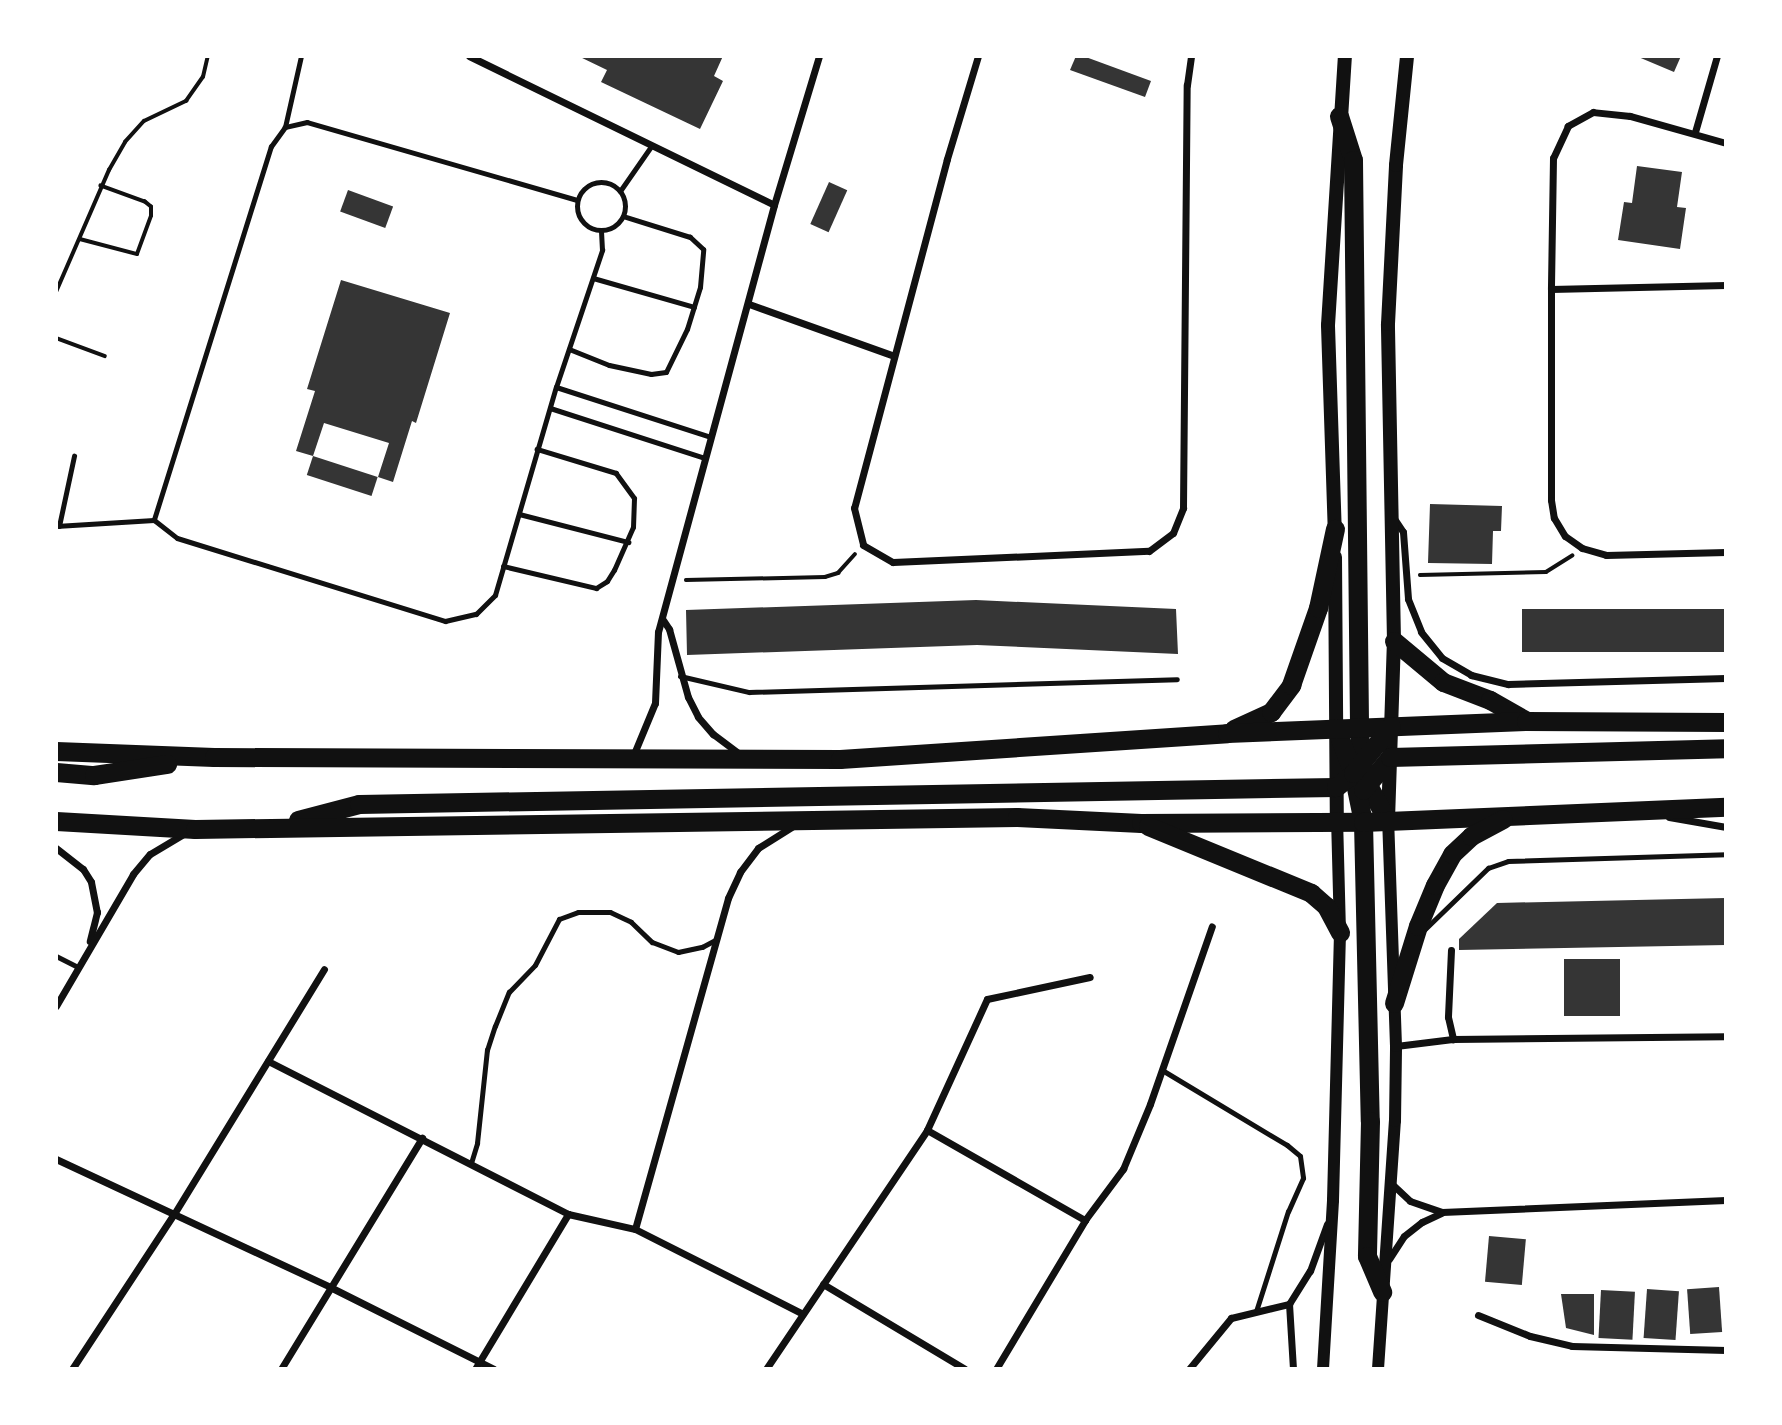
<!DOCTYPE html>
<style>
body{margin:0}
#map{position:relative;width:1782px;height:1425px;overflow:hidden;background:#fff;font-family:"Noto Sans",sans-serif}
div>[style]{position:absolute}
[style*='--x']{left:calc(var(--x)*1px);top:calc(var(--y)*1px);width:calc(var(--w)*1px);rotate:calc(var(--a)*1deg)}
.building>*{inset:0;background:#353535;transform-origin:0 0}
.path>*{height:3.5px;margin:-1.75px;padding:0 1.75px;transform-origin:1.75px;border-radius:1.75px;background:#111}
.service>*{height:5px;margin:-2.5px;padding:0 2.5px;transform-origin:2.5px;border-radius:2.5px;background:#111}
.service>.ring{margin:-2.5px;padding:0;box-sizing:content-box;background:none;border:5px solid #111;border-radius:50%}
.minor>*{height:7px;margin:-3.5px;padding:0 3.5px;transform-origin:3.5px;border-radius:3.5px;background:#111}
.tertiary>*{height:12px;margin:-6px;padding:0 6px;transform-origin:6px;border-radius:6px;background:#111}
.secondary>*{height:14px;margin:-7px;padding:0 7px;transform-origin:7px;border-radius:7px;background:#111}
.trunk>*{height:19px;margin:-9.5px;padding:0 9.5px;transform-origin:9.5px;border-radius:9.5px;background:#111}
span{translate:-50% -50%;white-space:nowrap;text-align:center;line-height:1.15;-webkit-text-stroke:6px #fff;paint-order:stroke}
.frame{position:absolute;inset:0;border:58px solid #fff;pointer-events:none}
</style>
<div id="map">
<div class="building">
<div style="clip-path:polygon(578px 56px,723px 56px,714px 76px,723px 81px,700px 129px,601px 82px,607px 70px)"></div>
<div style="clip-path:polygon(1076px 56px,1083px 56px,1151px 81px,1145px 97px,1070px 70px)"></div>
<div style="clip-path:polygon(1636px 56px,1681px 56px,1674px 72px)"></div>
<div style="clip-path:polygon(1637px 166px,1682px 172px,1677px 207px,1686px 208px,1680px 249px,1618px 240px,1624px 202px,1632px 203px)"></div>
<div style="left:829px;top:182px;width:20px;height:46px;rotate:24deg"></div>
<div style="left:348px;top:190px;width:48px;height:23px;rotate:20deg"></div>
<div style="clip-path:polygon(341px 280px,450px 313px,416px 423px,412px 421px,393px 482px,378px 477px,389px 443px,324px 423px,313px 456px,296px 451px,315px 391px,307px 389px)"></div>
<div style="left:313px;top:456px;width:68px;height:20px;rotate:18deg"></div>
<div style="clip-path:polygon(1430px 504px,1502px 506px,1501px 531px,1493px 531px,1492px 564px,1428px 563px)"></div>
<div style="clip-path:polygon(976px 600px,1176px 609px,1178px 654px,977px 645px,687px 655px,686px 610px)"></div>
<div style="left:1726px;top:609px;width:43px;height:204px;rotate:90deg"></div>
<div style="clip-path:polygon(1726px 898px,1726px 945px,1459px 950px,1459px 939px,1497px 903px)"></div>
<div style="left:1564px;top:959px;width:56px;height:57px"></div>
<div style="left:1489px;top:1236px;width:37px;height:46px;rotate:5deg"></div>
<div style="left:1719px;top:1287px;width:45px;height:32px;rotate:86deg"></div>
<div style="left:1647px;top:1289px;width:32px;height:49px;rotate:4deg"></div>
<div style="left:1601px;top:1290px;width:34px;height:48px;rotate:3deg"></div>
<div style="clip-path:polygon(1561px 1294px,1594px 1294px,1594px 1335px,1566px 1328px)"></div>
</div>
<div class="path">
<div style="--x:80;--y:239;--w:59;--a:14.7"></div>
<div style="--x:137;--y:254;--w:40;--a:-69.8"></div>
<div style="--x:151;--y:216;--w:9;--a:-90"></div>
<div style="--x:151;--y:207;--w:8;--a:-140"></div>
<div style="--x:145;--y:202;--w:47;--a:-160"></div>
<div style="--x:56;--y:292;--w:133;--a:-66.5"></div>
<div style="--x:109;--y:170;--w:32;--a:-60"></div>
<div style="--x:125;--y:142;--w:28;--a:-48"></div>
<div style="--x:144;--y:121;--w:47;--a:-25.5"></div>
<div style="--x:186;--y:101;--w:29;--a:-55"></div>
<div style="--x:203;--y:77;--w:22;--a:-77"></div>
<div style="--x:56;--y:338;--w:52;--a:20.2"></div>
<div style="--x:1420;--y:575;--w:126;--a:-1.4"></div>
<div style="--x:1546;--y:572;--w:31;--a:-32"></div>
<div style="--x:686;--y:580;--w:139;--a:-1.2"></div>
<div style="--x:825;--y:577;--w:14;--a:-17"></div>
<div style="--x:838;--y:573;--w:25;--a:-48"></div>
</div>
<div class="service">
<div style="--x:285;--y:127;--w:73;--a:-77.3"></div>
<div class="ring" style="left:577px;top:182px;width:43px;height:43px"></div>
<div style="--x:620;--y:191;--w:56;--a:-55.2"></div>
<div style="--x:577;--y:200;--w:281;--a:-163.9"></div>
<div style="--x:307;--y:122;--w:23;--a:167"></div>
<div style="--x:285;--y:127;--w:24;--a:126"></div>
<div style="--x:271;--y:146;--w:392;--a:107.4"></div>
<div style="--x:154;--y:520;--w:29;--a:38"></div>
<div style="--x:177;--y:538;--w:281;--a:17.2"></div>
<div style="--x:445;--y:621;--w:32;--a:-13"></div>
<div style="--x:476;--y:614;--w:27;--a:-45"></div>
<div style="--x:495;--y:595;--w:217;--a:-73.7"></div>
<div style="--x:556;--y:387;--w:145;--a:-71.4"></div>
<div style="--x:602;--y:250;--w:19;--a:-93"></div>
<div style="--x:593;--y:278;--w:105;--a:16"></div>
<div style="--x:569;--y:349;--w:43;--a:21.8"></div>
<div style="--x:609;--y:365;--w:43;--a:12.1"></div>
<div style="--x:651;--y:374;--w:15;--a:-8"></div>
<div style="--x:666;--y:372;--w:48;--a:-64"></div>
<div style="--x:687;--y:329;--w:44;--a:-72.8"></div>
<div style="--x:700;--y:287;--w:38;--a:-85"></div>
<div style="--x:703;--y:249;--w:18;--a:-137"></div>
<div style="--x:690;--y:237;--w:70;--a:-162.6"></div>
<div style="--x:556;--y:387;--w:163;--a:17.9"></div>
<div style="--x:550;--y:408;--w:163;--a:17.9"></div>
<div style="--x:519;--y:514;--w:113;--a:14.4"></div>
<div style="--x:56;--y:526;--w:98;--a:-3.5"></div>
<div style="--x:59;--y:526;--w:72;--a:-77.9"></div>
<div style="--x:503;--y:566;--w:96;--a:13.3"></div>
<div style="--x:596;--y:588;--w:13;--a:-32"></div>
<div style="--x:607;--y:581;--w:13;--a:-58"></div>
<div style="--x:614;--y:570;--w:47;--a:-66.2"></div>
<div style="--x:633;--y:527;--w:29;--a:-88"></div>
<div style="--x:634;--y:498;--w:31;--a:-126"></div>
<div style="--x:616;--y:473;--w:83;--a:-163.1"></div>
<div style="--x:680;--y:676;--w:71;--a:13.1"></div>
<div style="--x:749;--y:692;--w:428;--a:-1.7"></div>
<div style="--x:1425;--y:929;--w:88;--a:-44.1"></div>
<div style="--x:1488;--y:868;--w:21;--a:-19"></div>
<div style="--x:1508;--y:861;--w:218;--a:-1.8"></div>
<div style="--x:56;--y:956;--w:25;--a:27"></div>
<div style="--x:1162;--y:1070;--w:146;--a:31"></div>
<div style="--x:1287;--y:1145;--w:17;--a:40"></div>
<div style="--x:1300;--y:1156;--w:22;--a:82"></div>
<div style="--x:1303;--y:1178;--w:36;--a:114"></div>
<div style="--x:1288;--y:1211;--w:105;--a:107.7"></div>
<div style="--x:471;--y:1163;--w:21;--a:-73"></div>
<div style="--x:477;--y:1143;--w:94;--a:-83.9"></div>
<div style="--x:487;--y:1050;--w:25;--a:-72"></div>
<div style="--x:495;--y:1026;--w:37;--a:-68"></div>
<div style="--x:509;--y:992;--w:37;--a:-46"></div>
<div style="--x:535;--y:965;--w:52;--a:-62.4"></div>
<div style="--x:559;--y:919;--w:20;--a:-20"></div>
<div style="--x:578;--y:912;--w:32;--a:0"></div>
<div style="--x:610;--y:912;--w:23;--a:25"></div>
<div style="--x:631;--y:922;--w:29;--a:44"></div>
<div style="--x:652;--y:942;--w:28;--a:21"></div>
<div style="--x:678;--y:952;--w:25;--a:-12"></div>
<div style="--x:702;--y:947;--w:17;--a:-28"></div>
</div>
<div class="minor">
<div style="--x:469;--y:56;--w:339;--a:26"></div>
<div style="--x:978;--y:56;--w:108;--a:106.8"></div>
<div style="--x:947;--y:159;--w:361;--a:104.9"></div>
<div style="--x:854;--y:508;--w:38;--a:76"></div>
<div style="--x:863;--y:545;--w:34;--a:30"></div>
<div style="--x:893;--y:562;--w:256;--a:-2.5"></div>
<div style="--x:1149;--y:551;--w:30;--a:-37"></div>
<div style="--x:1173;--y:533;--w:27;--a:-68"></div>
<div style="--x:1183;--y:508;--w:423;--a:-89.5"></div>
<div style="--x:1187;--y:85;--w:29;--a:-82"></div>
<div style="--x:1695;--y:132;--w:79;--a:-73.9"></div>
<div style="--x:1726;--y:143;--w:100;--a:-164.3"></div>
<div style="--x:1630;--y:116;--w:37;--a:-174"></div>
<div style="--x:1593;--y:112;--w:29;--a:151"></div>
<div style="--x:1568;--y:126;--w:35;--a:115"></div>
<div style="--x:1553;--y:158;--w:131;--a:90.9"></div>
<div style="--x:1551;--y:289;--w:211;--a:90"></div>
<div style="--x:1551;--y:500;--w:18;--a:81"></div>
<div style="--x:1554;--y:518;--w:21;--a:59"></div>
<div style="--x:1565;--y:536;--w:21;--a:35"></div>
<div style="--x:1582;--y:548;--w:25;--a:16"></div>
<div style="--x:1606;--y:555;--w:120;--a:-1.4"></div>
<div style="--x:1551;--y:289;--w:175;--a:-1.3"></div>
<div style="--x:749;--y:304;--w:154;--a:19.7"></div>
<div style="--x:1395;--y:520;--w:14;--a:56"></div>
<div style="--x:1403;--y:532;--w:67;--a:85.7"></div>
<div style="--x:1408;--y:599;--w:35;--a:68"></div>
<div style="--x:1421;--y:632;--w:33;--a:51"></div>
<div style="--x:1442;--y:658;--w:34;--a:30"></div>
<div style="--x:1471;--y:675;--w:38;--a:14"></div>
<div style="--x:1508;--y:684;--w:218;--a:-1.6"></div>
<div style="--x:663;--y:620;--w:11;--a:56"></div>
<div style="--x:669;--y:629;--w:71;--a:74.4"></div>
<div style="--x:688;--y:697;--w:22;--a:63"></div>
<div style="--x:698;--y:717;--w:23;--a:49"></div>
<div style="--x:713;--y:734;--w:30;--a:37"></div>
<div style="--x:633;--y:756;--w:57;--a:-67.5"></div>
<div style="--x:655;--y:703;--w:71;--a:-87.6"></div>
<div style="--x:658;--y:632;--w:442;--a:-74.8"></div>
<div style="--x:774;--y:205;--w:156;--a:-73.2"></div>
<div style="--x:1669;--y:817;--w:58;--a:10"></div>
<div style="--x:56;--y:848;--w:34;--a:38"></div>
<div style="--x:83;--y:869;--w:15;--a:58"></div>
<div style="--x:91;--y:882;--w:31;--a:79"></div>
<div style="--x:97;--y:912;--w:30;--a:104"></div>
<div style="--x:1451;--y:950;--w:67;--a:92.6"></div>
<div style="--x:1448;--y:1017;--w:23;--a:77"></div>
<div style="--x:56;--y:1006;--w:153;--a:-59.7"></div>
<div style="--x:133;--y:874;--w:26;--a:-50"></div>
<div style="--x:150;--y:854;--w:41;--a:-31"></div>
<div style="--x:1396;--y:1046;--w:57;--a:-7"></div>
<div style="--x:1453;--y:1039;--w:273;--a:-0.6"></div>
<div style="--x:268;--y:1061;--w:337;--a:27"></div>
<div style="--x:568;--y:1214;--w:69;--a:12.6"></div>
<div style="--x:635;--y:1229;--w:188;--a:26.8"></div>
<div style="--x:927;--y:1130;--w:182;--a:29.7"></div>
<div style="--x:56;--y:1159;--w:302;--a:25"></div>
<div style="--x:330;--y:1287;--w:183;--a:26.6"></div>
<div style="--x:1393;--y:1185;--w:23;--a:43"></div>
<div style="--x:1410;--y:1201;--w:34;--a:19"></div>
<div style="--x:1442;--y:1212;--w:284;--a:-2.4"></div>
<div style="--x:635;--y:1229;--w:344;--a:-74.3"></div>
<div style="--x:728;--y:898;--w:29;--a:-65"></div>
<div style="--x:740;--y:872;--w:30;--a:-53"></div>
<div style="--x:758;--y:848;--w:40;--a:-32"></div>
<div style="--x:1389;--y:1259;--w:27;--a:-57"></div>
<div style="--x:1404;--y:1236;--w:23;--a:-38"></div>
<div style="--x:1422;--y:1222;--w:21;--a:-25"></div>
<div style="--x:823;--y:1284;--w:165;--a:30.9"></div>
<div style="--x:1478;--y:1315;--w:56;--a:22"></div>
<div style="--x:1530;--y:1336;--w:43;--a:13.4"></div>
<div style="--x:1572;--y:1346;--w:154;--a:1.5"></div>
<div style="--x:72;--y:1369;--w:186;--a:-56.7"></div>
<div style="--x:174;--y:1214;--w:287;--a:-58.5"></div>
<div style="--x:281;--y:1369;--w:271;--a:-58.6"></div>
<div style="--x:475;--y:1369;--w:181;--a:-59"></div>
<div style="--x:766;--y:1369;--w:288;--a:-56"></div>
<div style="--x:927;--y:1130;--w:144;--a:-65.4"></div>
<div style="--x:987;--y:999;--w:105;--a:-12.1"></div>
<div style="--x:996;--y:1369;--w:174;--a:-59.1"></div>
<div style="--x:1085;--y:1220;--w:64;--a:-53.3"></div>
<div style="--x:1123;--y:1169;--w:70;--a:-67.4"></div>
<div style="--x:1150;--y:1104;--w:188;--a:-70.8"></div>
<div style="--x:1189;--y:1369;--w:66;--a:-50.5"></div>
<div style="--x:1231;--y:1318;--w:60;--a:-13.6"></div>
<div style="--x:1293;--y:1369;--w:65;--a:-93.5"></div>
<div style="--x:1289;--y:1304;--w:39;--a:-58"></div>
<div style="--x:1310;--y:1271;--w:50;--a:-70.1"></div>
</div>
<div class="tertiary">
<div style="--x:1323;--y:1369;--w:169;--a:-86.6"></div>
<div style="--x:1333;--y:1200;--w:268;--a:-88.5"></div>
<div style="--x:1340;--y:932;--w:111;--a:-91.5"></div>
<div style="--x:1378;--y:1369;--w:249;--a:-86.1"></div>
<div style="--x:1395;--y:1121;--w:75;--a:-89.2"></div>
<div style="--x:1396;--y:1046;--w:224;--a:-92"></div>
</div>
<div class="secondary">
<div style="--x:1335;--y:537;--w:212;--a:-91.9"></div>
<div style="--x:1328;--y:325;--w:270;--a:-86.4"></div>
<div style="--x:1335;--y:557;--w:264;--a:89.6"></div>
<div style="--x:1388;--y:820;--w:179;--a:-88.1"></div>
<div style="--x:1394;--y:641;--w:317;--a:-91.1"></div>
<div style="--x:1388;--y:324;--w:159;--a:-87.1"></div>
<div style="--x:1396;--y:165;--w:110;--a:-84.2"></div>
</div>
<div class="trunk">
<div style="--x:1339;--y:116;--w:46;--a:72.3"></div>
<div style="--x:1353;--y:160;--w:568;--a:89.39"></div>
<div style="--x:1359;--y:728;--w:36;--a:87"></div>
<div style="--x:1361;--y:764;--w:22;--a:72"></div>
<div style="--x:1368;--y:785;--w:42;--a:61.6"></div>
<div style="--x:1394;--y:641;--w:64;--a:39.9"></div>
<div style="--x:1443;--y:682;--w:50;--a:21"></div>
<div style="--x:1490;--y:700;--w:40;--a:29.7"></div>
<div style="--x:1336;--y:728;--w:48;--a:69.3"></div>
<div style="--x:1353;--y:773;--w:50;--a:78.5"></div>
<div style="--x:1363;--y:822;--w:299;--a:88.7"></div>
<div style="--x:1370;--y:1121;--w:135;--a:91.3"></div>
<div style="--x:1367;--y:1256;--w:39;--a:67"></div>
<div style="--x:1234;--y:729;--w:41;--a:-24.7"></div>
<div style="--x:1271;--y:712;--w:34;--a:-53"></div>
<div style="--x:1291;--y:685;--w:82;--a:-70.7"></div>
<div style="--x:1318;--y:608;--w:81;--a:-77.9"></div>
<div style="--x:56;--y:751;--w:158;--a:2.2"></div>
<div style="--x:214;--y:757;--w:626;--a:0.18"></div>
<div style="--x:840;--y:759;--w:388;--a:-3.8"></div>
<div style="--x:1227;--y:733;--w:299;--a:-2.3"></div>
<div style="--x:1526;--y:721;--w:200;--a:0.3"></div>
<div style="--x:56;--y:772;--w:38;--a:5"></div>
<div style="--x:94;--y:775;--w:74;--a:-8.6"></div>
<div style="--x:1363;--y:790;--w:43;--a:-50.7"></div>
<div style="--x:1390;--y:757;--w:336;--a:-1.5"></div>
<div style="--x:298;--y:820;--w:63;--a:-14.7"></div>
<div style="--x:359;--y:804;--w:977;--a:-1"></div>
<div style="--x:1336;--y:787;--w:22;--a:-39"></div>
<div style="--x:1353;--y:773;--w:60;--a:-51"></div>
<div style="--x:56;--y:821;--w:139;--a:3.3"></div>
<div style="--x:195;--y:829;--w:822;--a:-0.84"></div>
<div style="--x:1017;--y:817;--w:124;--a:2.8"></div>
<div style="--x:1141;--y:823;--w:222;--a:-0.3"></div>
<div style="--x:1363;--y:822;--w:363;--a:-2.4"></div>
<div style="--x:1148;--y:826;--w:176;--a:22.3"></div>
<div style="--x:1311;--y:893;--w:20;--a:41"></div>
<div style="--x:1326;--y:906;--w:30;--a:62"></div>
<div style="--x:1394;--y:1003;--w:81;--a:-72.7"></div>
<div style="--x:1418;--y:926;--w:44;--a:-67.5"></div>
<div style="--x:1435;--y:885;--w:35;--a:-61"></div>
<div style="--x:1452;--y:854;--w:26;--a:-43"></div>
<div style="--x:1471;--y:836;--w:36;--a:-28"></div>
</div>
<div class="frame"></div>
</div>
